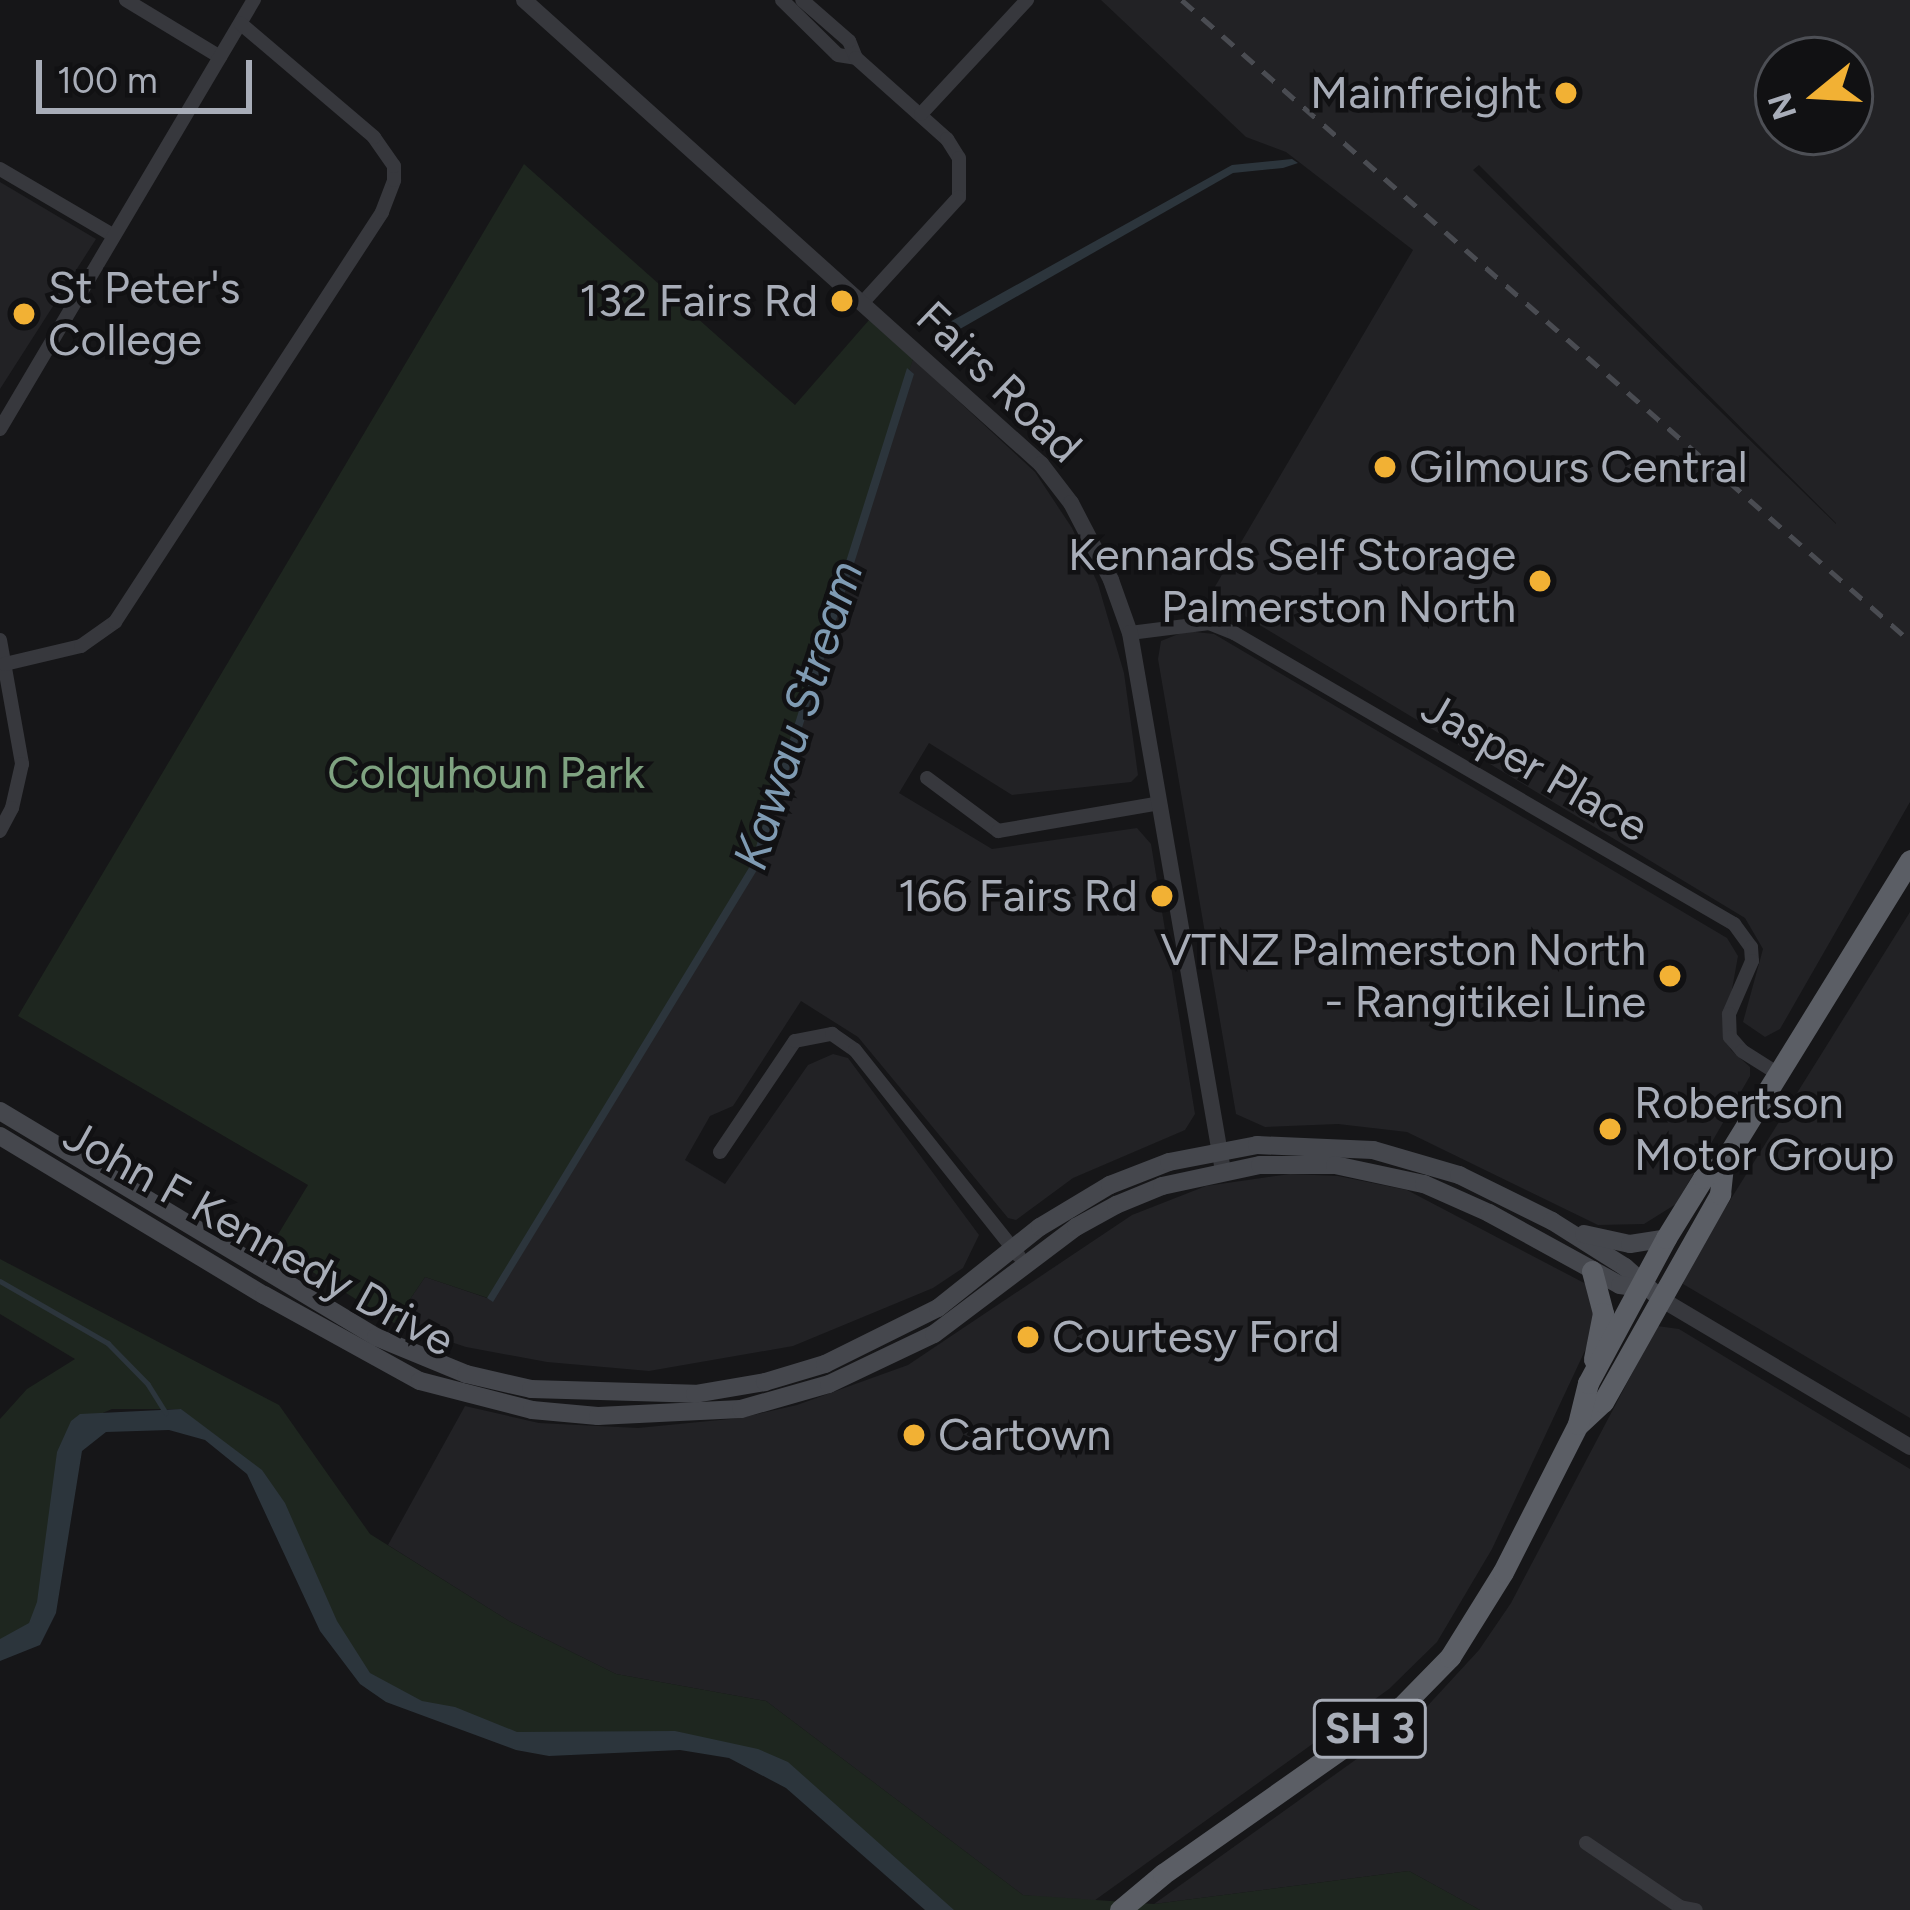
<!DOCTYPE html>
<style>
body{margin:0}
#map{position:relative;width:1910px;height:1910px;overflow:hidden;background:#161618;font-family:Figtree,sans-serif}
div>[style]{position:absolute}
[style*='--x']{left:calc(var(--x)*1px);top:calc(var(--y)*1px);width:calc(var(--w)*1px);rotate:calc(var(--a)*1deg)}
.built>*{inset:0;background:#222225}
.green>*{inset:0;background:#1e261f}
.water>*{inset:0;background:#2c353c}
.stream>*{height:4.5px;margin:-2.25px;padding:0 2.25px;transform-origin:2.25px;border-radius:2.25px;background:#2c353c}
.minor>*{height:14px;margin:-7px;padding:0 7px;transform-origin:7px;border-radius:7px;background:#37383d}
.tertiary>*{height:16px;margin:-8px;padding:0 8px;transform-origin:8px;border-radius:8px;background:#37383d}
.secondary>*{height:18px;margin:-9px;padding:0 9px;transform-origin:9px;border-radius:9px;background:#45474d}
.trunk>*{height:21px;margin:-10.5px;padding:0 10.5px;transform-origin:10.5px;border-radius:10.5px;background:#5b5e65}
.rail>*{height:4.5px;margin-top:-2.25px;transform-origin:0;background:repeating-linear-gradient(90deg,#4a4c52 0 15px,transparent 0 27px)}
.dots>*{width:33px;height:33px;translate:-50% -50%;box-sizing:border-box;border:6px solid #111113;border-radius:50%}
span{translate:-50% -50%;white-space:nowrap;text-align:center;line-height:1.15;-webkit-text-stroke:9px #111113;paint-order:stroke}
.shield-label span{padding:3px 9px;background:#111113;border:3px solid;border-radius:9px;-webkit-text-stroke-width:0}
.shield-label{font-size:42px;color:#a8adb8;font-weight:700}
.poi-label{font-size:45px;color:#a8adb8}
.right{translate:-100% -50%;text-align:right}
.left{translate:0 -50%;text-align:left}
.street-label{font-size:45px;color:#a8adb8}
.park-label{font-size:45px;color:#7fa381}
.water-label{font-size:48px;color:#7f9bb3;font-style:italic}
.north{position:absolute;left:1754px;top:36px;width:120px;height:120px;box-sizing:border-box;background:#111113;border:3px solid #4d4f55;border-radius:50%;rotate:252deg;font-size:33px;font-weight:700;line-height:48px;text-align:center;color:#a8adb8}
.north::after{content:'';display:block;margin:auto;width:42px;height:54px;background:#f2b134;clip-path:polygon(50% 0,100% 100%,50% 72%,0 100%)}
.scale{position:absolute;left:36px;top:60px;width:216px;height:54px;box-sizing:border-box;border:6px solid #a8adb8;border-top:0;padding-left:15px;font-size:36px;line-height:42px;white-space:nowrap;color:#a8adb8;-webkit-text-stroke:9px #111113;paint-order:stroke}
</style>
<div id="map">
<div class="built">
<div style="clip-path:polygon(evenodd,1101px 0,1910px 0,1910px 802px,1780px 1029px,1765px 1037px,1743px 1022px,1763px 949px,1745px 918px,1210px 595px,1413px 250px,1286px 152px,1246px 137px,1101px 0,1778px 60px,1850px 60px,1850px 132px,1778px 132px,1778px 60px,1101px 0,1479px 165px,1836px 523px,1836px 524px,1473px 170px,1479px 165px)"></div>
<div style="clip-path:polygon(0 182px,96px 239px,0 389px)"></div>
<div style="clip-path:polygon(913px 359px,1035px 472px,1072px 528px,1098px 584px,1124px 673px,1138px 775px,1131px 782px,1012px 795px,929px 743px,899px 793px,992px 849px,1137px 828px,1151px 844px,1195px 1114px,1185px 1130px,1073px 1178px,1016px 1220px,1008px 1218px,858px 1037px,801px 1001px,733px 1106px,710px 1116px,685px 1160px,725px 1184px,808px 1065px,833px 1054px,848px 1058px,979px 1235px,963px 1268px,933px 1288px,793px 1346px,649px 1371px,547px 1362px,466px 1347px,394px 1323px,425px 1277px,490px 1299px)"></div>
<div style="clip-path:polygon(1186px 631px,1214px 634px,1727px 938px,1738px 956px,1724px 1034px,1731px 1050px,1750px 1067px,1750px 1076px,1676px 1204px,1644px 1224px,1598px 1225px,1407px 1132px,1338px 1124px,1265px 1127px,1236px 1114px,1158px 659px,1161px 641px)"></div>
<div style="clip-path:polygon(1910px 912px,1910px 1418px,1683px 1284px,1684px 1274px)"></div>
<div style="clip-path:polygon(1290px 1174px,1338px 1176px,1407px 1190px,1588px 1285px,1597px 1325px,1492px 1549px,1437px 1642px,1389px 1689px,1091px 1903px,1023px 1895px,766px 1701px,616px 1674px,509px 1621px,388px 1545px,465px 1406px,539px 1423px,638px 1428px,740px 1418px,797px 1405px,908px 1365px,1132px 1215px,1206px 1186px)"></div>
<div style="clip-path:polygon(1657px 1326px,1679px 1329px,1910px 1469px,1910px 1910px,1480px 1910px,1409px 1871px,1154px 1904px,1421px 1713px,1479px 1650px,1511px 1603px)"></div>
</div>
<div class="green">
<div style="clip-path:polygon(524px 164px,795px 405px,869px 320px,913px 359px,752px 868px,491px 1299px,425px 1277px,394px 1323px,271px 1246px,308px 1185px,18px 1016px)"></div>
<div style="clip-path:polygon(0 1259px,279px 1405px,370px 1534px,509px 1621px,616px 1674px,766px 1701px,1023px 1895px,1154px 1904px,1409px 1871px,1480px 1910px,941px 1910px,795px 1783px,717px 1744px,505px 1738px,364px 1677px,329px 1614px,278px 1496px,181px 1409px,112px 1409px,77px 1424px,43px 1629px,0 1646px,0 1419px,27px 1389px,75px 1359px,0 1314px)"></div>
</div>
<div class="water">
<div style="clip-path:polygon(1292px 159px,1298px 163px,1283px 168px,1233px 173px,946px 337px,939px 328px,1232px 165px)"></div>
<div style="clip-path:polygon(907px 368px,914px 374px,757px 870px,493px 1302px,487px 1298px,750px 866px)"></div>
<div style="clip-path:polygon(181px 1409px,262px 1470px,285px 1503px,337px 1621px,370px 1673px,422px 1701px,455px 1707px,517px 1732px,675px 1731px,758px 1749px,788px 1762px,954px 1910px,925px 1910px,786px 1788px,729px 1758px,680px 1750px,549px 1756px,516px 1750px,386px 1702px,360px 1684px,320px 1631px,247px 1474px,205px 1440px,169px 1430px,106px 1432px,82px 1451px,56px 1613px,40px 1645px,0 1661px,0 1639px,29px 1623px,37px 1602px,57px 1452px,71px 1421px,80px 1414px)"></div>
</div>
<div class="stream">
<div style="--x:939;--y:344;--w:14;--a:-45"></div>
<div style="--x:0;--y:1281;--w:125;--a:29.9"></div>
<div style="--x:108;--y:1343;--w:57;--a:45.7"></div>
<div style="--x:148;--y:1384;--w:34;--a:58"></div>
</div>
<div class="minor">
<div style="--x:126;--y:0;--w:110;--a:31.2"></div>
<div style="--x:782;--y:0;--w:78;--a:44.5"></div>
<div style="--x:838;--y:55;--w:18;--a:9"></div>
<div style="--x:856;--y:58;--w:18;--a:-112"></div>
<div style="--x:849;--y:41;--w:62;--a:-138.9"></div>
<div style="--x:856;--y:58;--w:122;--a:41.7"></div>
<div style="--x:947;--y:139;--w:22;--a:58"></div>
<div style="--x:959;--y:158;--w:39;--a:90"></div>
<div style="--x:959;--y:197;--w:142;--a:132.4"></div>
<div style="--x:921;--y:114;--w:156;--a:-47.1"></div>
<div style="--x:0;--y:169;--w:132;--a:30.4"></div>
<div style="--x:0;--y:429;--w:499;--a:-59.4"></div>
<div style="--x:1130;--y:633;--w:80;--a:-7.2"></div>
<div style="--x:1209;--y:623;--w:27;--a:22"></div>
<div style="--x:1234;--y:633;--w:579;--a:30.2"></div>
<div style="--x:1734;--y:924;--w:29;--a:54"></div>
<div style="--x:1751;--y:947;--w:14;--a:86"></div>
<div style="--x:1752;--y:961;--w:58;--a:113.5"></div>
<div style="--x:1729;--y:1014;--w:23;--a:88"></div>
<div style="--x:1730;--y:1037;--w:18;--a:49"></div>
<div style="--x:1742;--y:1051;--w:41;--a:32.2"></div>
<div style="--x:0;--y:640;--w:126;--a:79.9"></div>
<div style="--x:22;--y:764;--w:45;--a:102.8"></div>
<div style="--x:12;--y:808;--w:26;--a:118"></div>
<div style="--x:5;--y:664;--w:78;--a:-13.3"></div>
<div style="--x:81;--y:646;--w:42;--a:-35.2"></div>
<div style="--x:115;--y:622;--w:489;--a:-56.9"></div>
<div style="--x:382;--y:212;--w:34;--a:-69"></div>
<div style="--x:394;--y:180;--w:14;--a:-90"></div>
<div style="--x:394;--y:166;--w:35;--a:-125"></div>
<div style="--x:374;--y:137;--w:175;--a:-139.6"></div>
<div style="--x:927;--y:778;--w:89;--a:36.7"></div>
<div style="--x:998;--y:831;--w:164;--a:-9.8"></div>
<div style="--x:720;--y:1152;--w:134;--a:-56"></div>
<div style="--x:795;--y:1041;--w:38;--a:-11"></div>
<div style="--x:832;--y:1034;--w:28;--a:35"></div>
<div style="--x:855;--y:1050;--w:263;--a:51.5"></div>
<div style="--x:1586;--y:1843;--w:114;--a:34.2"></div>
<div style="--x:1680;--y:1907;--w:16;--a:11"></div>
</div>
<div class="tertiary">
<div style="--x:524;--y:0;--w:695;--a:41.91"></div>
<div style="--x:1041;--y:464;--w:49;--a:52.4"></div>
<div style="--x:1071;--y:503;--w:87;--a:62.5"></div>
<div style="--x:1111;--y:580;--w:56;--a:70.3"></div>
<div style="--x:1130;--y:633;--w:540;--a:80.19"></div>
<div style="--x:1661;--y:1299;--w:290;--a:30.7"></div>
</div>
<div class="secondary">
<div style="--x:0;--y:1111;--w:439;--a:31"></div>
<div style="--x:376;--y:1337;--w:97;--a:22.3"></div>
<div style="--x:466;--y:1374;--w:67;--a:13"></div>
<div style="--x:531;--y:1389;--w:164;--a:1.7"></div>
<div style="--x:695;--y:1394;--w:71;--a:-9.7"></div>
<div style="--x:765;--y:1382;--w:63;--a:-16.7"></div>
<div style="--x:825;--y:1364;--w:126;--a:-26.4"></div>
<div style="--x:938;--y:1308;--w:130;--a:-38.5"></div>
<div style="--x:1040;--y:1227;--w:82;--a:-31"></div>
<div style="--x:1110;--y:1185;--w:63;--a:-21.3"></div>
<div style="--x:1169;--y:1162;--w:90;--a:-10.9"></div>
<div style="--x:1257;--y:1145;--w:116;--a:2.5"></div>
<div style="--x:1373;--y:1150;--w:90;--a:16.2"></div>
<div style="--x:1459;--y:1175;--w:104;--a:26.3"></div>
<div style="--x:1552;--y:1221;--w:86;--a:32.2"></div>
<div style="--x:1625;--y:1267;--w:48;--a:41.6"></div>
<div style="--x:0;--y:1136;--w:308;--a:31.1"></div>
<div style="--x:264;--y:1295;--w:178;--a:28.9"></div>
<div style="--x:420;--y:1381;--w:116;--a:14.5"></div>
<div style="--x:532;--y:1410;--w:66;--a:5.2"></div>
<div style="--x:598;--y:1416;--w:143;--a:-2.8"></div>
<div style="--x:741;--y:1409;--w:91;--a:-15.9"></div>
<div style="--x:829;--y:1384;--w:116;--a:-25.5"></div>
<div style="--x:934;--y:1334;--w:178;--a:-37"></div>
<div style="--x:1076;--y:1227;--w:46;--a:-28.8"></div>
<div style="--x:1116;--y:1205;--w:50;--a:-22.4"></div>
<div style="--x:1162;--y:1186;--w:100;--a:-12.1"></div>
<div style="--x:1260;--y:1165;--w:75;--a:0"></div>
<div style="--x:1335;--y:1165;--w:91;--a:12.1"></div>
<div style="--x:1424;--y:1184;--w:71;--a:24"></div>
<div style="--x:1489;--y:1213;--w:149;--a:28.8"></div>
<div style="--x:1620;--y:1285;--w:22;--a:8"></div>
<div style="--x:1584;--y:1234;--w:47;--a:12.3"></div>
<div style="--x:1630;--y:1244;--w:36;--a:-9"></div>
</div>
<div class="trunk">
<div style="--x:1592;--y:1271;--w:43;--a:75.3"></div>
<div style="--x:1603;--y:1313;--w:47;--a:101.1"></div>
<div style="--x:1579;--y:1424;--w:33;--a:-43"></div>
<div style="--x:1603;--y:1402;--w:239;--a:-60.6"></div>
<div style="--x:1720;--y:1194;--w:31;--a:-84"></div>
<div style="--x:1120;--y:1910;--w:56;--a:-39.9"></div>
<div style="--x:1163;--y:1874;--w:291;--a:-35.1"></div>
<div style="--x:1401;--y:1707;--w:70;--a:-45.6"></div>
<div style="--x:1450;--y:1657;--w:100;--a:-58.1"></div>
<div style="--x:1503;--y:1572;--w:166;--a:-63.1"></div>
<div style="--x:1578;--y:1424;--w:42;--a:-76.3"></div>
<div style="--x:1588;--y:1383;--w:165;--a:-61.7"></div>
<div style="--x:1666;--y:1238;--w:70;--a:-58.3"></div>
<div style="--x:1703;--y:1178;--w:25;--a:-37"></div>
<div style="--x:1723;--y:1163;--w:356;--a:-58.3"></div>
</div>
<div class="rail">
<div style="--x:1182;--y:0;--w:970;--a:41.36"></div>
</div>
<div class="dots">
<div style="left:1566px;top:93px;background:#f2b134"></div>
<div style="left:842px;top:301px;background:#f2b134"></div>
<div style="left:24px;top:314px;background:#f2b134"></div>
<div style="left:1385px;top:467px;background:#f2b134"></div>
<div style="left:1540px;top:581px;background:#f2b134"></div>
<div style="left:1162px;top:896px;background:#f2b134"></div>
<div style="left:1670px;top:976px;background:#f2b134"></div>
<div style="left:1610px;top:1129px;background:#f2b134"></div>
<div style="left:1028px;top:1337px;background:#f2b134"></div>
<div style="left:914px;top:1435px;background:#f2b134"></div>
</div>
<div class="shield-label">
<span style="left:1370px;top:1729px">SH 3</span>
</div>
<div class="poi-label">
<span class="right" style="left:1542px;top:93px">Mainfreight</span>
<span class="left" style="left:48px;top:314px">St Peter's<br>College</span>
<span class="right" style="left:818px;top:301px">132 Fairs Rd</span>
<span class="left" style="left:1409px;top:467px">Gilmours Central</span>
<span class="right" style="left:1516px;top:581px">Kennards Self Storage<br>Palmerston North</span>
<span class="right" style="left:1138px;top:896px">166 Fairs Rd</span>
<span class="right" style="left:1646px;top:976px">VTNZ Palmerston North<br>- Rangitikei Line</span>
<span class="left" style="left:1634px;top:1129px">Robertson<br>Motor Group</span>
<span class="left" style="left:1052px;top:1337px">Courtesy Ford</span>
<span class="left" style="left:938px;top:1435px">Cartown</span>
</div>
<div class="street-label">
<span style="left:999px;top:382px;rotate:44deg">Fairs Road</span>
<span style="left:1535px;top:767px;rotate:30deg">Jasper Place</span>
<span style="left:259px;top:1238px;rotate:29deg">John F Kennedy Drive</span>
</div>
<div class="park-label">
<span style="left:486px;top:773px">Colquhoun Park</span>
</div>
<div class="water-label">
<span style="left:798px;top:715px;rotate:-72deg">Kawau Stream</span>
</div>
<div class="north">N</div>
<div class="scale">100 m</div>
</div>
